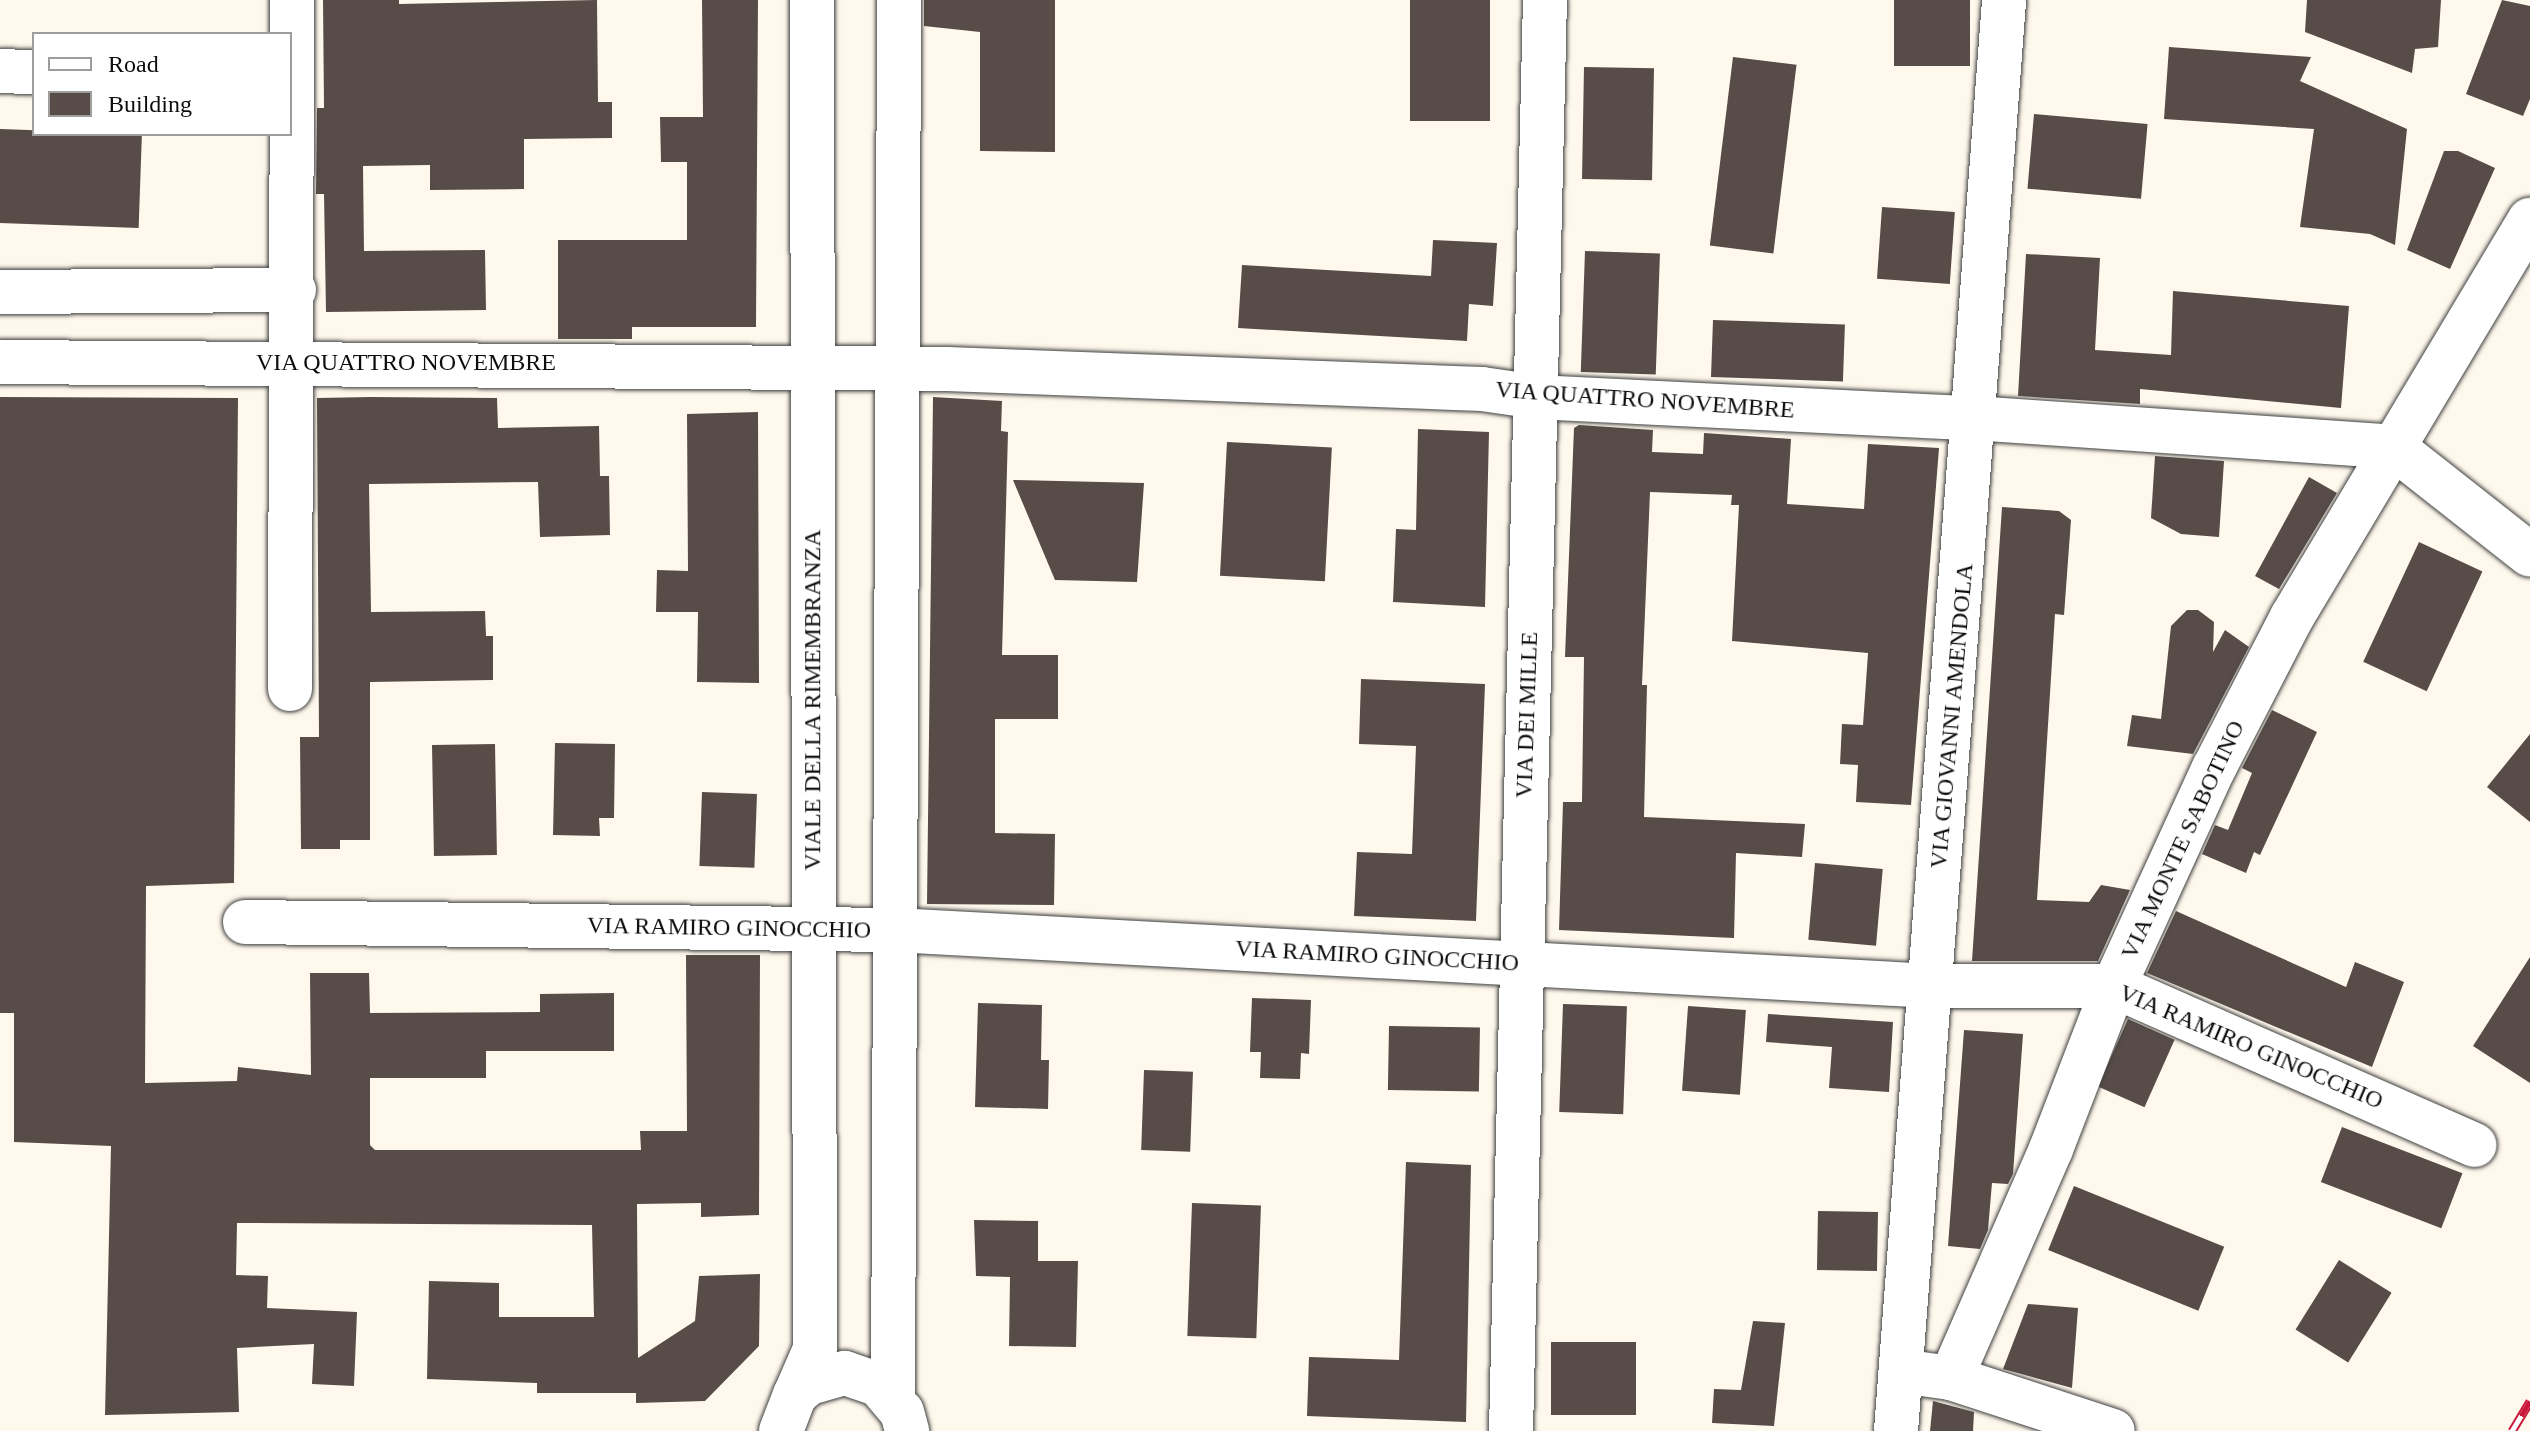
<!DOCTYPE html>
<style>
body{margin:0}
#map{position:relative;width:2530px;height:1431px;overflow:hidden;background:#fff9ed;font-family:"Times New Roman",serif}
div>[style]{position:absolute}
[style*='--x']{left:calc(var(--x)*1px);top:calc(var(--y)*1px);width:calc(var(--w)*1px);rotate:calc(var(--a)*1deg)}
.building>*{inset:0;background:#574c48;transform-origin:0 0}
.roads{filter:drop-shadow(0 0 2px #404040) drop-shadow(0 0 2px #404040)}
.minor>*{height:44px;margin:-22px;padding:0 22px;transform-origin:22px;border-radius:22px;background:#fff}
.rail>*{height:9px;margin-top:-4.5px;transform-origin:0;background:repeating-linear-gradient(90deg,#fff 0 18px,#ca183b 0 36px);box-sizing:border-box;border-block:2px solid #ca183b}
span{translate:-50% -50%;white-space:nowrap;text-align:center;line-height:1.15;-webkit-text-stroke:8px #fff;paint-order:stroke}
.street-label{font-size:24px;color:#0d0d0d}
.legend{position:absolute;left:32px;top:32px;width:260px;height:104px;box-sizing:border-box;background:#fff;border:2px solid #9e9e9e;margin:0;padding:10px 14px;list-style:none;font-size:24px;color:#0d0d0d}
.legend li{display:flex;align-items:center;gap:16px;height:40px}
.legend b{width:40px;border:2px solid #9e9e9e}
</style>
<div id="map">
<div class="building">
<div style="clip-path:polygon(323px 0,399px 0,399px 4px,597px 0,598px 102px,612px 102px,612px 138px,524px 139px,524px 189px,430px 190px,430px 165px,363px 166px,364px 251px,485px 250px,486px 310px,326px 312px,324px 194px,316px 194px,317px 108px,324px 108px)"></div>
<div style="clip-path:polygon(702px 0,758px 0,756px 327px,632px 327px,632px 339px,558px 339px,558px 240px,687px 240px,687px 162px,661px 162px,660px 117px,703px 117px)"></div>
<div style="clip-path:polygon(924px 0,1055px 0,1055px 152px,980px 151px,980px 32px,924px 26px)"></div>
<div style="left:1410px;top:0;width:80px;height:121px"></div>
<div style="left:1894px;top:0;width:76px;height:66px"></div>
<div style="clip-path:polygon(2307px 0,2441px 0,2438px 47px,2415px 49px,2412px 73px,2305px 32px)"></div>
<div style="clip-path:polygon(2502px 0,2530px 6px,2530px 99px,2523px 116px,2466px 94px)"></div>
<div style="clip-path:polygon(2169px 47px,2311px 57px,2300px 81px,2407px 129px,2395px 245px,2370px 234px,2300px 227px,2314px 129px,2164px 119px)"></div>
<div style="left:1733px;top:57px;width:64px;height:190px;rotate:7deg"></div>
<div style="left:1584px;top:67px;width:70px;height:112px;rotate:1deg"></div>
<div style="left:2034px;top:114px;width:114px;height:75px;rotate:5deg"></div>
<div style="left:0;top:129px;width:142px;height:94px;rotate:2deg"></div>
<div style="clip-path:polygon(2444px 151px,2458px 151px,2495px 168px,2450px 269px,2407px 250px)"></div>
<div style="left:1882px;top:207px;width:73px;height:72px;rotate:4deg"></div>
<div style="clip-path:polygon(1433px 240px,1497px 243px,1493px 306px,1469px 304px,1467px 341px,1238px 328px,1242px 265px,1431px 276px)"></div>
<div style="left:1585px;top:251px;width:75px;height:121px;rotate:2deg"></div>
<div style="clip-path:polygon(2026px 254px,2100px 258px,2095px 350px,2171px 355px,2173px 291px,2349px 306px,2341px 408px,2140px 389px,2140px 404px,2018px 396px)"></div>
<div style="left:1713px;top:320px;width:132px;height:57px;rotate:2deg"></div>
<div style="clip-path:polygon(0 397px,238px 398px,234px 883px,146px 886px,145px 1083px,237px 1081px,238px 1067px,311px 1075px,310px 973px,369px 973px,370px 1013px,540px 1012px,540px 994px,614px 993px,614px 1051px,486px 1051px,486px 1078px,370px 1078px,370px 1145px,375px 1150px,641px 1150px,640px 1131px,687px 1131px,686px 955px,760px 955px,759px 1215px,701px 1217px,701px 1203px,637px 1204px,638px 1358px,695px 1321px,699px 1276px,760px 1274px,759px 1346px,705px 1401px,636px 1403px,636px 1393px,537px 1393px,537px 1383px,427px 1379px,429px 1281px,499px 1283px,499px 1317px,594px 1317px,592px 1225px,237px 1223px,236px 1275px,268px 1276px,267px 1308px,357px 1312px,354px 1386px,312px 1384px,314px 1344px,237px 1348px,239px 1412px,105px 1415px,111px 1146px,14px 1142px,14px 1013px,0 1013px)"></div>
<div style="clip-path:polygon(371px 397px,497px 398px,498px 428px,599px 426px,600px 476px,609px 476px,610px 535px,540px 537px,538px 482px,369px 484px,371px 612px,485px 611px,486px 636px,493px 636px,493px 680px,370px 682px,370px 840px,340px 840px,340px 849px,301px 849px,300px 737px,319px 737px,317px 398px)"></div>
<div style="clip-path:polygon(933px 397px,1002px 401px,1001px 431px,1008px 432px,1002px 655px,1058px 655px,1058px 719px,995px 719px,995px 833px,1055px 834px,1054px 905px,927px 904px)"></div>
<div style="clip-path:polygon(758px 412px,759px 683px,697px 682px,698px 612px,656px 612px,657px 570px,688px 571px,687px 414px)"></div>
<div style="clip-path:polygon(1579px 425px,1653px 430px,1652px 452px,1703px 454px,1704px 433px,1791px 439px,1787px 504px,1864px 509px,1868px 444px,1939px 448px,1911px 805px,1856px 802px,1858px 765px,1840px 764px,1842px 724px,1863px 725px,1868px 653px,1732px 641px,1739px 505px,1731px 505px,1732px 495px,1650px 492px,1642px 685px,1647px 685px,1644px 817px,1805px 824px,1802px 857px,1736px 853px,1734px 938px,1559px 930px,1563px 802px,1582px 802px,1584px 657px,1565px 657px,1574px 428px)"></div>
<div style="clip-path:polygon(1418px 429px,1489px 432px,1485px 607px,1393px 602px,1396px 529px,1416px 530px)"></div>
<div style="left:1227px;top:442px;width:105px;height:134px;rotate:3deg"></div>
<div style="clip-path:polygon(2155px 456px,2224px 461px,2219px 537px,2181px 534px,2151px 518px)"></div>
<div style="clip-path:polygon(2309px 477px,2337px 493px,2279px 589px,2255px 576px)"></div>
<div style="clip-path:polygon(1013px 480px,1144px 483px,1137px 582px,1055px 580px)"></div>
<div style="clip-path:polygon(2002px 507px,2059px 511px,2071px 520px,2064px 615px,2055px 614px,2037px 900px,2089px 902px,2101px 885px,2130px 890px,2098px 961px,1972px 961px)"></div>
<div style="left:2419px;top:542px;width:70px;height:132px;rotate:25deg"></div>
<div style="clip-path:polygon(2187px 610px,2198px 610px,2214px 622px,2213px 652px,2225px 630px,2249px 647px,2193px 754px,2127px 746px,2132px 715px,2161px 719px,2171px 626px)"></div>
<div style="clip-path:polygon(1361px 679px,1485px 684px,1476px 921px,1354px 916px,1357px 852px,1412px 854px,1416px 746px,1359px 744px)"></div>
<div style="clip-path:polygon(2272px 710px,2317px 732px,2260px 855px,2254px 852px,2246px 873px,2202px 854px,2215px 825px,2228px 830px,2252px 773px,2242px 768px)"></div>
<div style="clip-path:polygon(2530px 734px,2530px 822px,2487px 787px)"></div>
<div style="clip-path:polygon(555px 743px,615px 744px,614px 818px,599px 818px,600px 836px,553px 835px)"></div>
<div style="left:495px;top:744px;width:111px;height:63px;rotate:89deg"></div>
<div style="left:702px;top:792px;width:55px;height:74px;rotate:2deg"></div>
<div style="left:1815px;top:863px;width:68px;height:77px;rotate:5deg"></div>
<div style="clip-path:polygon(2176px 911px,2346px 987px,2355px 962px,2404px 982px,2372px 1067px,2147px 973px)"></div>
<div style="clip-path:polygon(2530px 957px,2530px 1083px,2473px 1046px)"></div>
<div style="clip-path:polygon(1252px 998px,1311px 1000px,1309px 1054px,1301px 1053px,1300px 1079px,1260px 1078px,1261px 1052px,1250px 1052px)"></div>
<div style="clip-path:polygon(978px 1003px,1042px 1005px,1041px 1060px,1049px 1060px,1048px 1109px,975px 1107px)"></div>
<div style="left:1563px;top:1004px;width:64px;height:108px;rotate:2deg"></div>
<div style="left:1688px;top:1006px;width:58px;height:85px;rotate:4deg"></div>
<div style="clip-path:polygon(1768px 1014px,1893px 1022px,1889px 1092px,1829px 1088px,1832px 1047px,1766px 1042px)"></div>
<div style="left:2128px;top:1019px;width:51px;height:74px;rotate:24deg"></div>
<div style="left:1389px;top:1026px;width:91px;height:64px;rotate:1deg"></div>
<div style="clip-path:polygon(1964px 1030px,2023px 1034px,2013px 1174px,2008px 1184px,1992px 1183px,1988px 1230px,1980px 1249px,1948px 1246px)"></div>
<div style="left:1144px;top:1070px;width:49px;height:80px;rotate:2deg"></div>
<div style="left:2342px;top:1127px;width:129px;height:59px;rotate:21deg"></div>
<div style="clip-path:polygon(1406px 1162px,1471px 1165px,1466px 1422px,1307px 1416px,1309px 1357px,1399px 1360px)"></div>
<div style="left:2074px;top:1186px;width:162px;height:69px;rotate:22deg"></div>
<div style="left:1192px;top:1203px;width:69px;height:133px;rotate:2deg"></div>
<div style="left:1818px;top:1211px;width:60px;height:59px;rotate:1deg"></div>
<div style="clip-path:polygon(974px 1220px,1038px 1221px,1038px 1261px,1078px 1261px,1076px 1347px,1009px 1346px,1010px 1277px,976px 1276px)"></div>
<div style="left:2339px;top:1260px;width:62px;height:82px;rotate:32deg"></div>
<div style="clip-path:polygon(2028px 1304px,2078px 1308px,2072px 1388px,2003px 1369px)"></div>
<div style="clip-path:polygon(1753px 1321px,1785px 1323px,1774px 1426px,1712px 1423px,1714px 1389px,1741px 1390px)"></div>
<div style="left:1551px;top:1342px;width:85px;height:73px"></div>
<div style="clip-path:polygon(1933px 1401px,1974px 1412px,1973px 1431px,1930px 1431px)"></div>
</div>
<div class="roads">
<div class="minor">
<div style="--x:0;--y:71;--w:34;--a:2"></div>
<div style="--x:0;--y:292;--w:294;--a:-0.4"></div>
<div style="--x:0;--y:362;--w:947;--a:0.42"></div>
<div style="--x:947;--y:369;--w:535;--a:2.14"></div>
<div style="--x:1482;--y:389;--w:56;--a:8.3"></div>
<div style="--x:1537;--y:397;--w:437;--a:2.8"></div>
<div style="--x:1973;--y:418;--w:421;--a:3.9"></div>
<div style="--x:2393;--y:447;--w:174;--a:38.2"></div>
<div style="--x:290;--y:689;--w:689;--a:-89.83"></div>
<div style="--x:245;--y:922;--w:650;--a:0.71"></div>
<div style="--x:895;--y:930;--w:1038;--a:3.09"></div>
<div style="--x:1931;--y:986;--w:183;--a:0"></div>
<div style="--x:2114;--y:986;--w:394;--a:23.8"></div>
<div style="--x:1922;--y:1374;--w:29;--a:8"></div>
<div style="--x:1951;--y:1378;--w:170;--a:18.1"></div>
<div style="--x:1951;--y:1378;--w:250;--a:-66.4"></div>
<div style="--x:2051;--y:1149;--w:175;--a:-68.9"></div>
<div style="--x:2114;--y:986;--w:240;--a:-65.4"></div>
<div style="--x:2214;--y:768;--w:170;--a:-62.7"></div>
<div style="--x:2292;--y:617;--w:463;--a:-59.1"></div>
<div style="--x:795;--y:1395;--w:50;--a:-66.5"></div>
<div style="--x:815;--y:1349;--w:1349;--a:-90.13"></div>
<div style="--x:893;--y:1397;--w:1397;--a:-89.75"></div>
<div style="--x:781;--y:1431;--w:39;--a:-69"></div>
<div style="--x:795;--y:1395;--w:18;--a:-41"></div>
<div style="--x:809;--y:1383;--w:37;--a:-16"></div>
<div style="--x:845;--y:1373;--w:36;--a:19"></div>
<div style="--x:879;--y:1385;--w:35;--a:50"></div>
<div style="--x:902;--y:1412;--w:20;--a:75"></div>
<div style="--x:1511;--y:1431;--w:1431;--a:-88.64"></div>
<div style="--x:1896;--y:1431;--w:1435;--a:-85.68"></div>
</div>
</div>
<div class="rail">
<div style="--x:2512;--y:1431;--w:35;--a:-59"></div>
</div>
<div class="street-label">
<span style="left:406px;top:363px">VIA QUATTRO NOVEMBRE</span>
<span style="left:1645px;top:400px;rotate:4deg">VIA QUATTRO NOVEMBRE</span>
<span style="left:813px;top:700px;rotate:-90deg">VIALE DELLA RIMEMBRANZA</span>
<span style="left:1527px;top:715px;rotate:-88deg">VIA DEI MILLE</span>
<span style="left:1952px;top:716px;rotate:-85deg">VIA GIOVANNI AMENDOLA</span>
<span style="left:2183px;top:840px;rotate:-65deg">VIA MONTE SABOTINO</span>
<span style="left:729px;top:928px;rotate:1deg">VIA RAMIRO GINOCCHIO</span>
<span style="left:1377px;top:956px;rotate:3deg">VIA RAMIRO GINOCCHIO</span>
<span style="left:2251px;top:1047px;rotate:23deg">VIA RAMIRO GINOCCHIO</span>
</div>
<ul class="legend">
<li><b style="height:10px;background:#fff"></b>Road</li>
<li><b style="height:22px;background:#574c48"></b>Building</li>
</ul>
</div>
